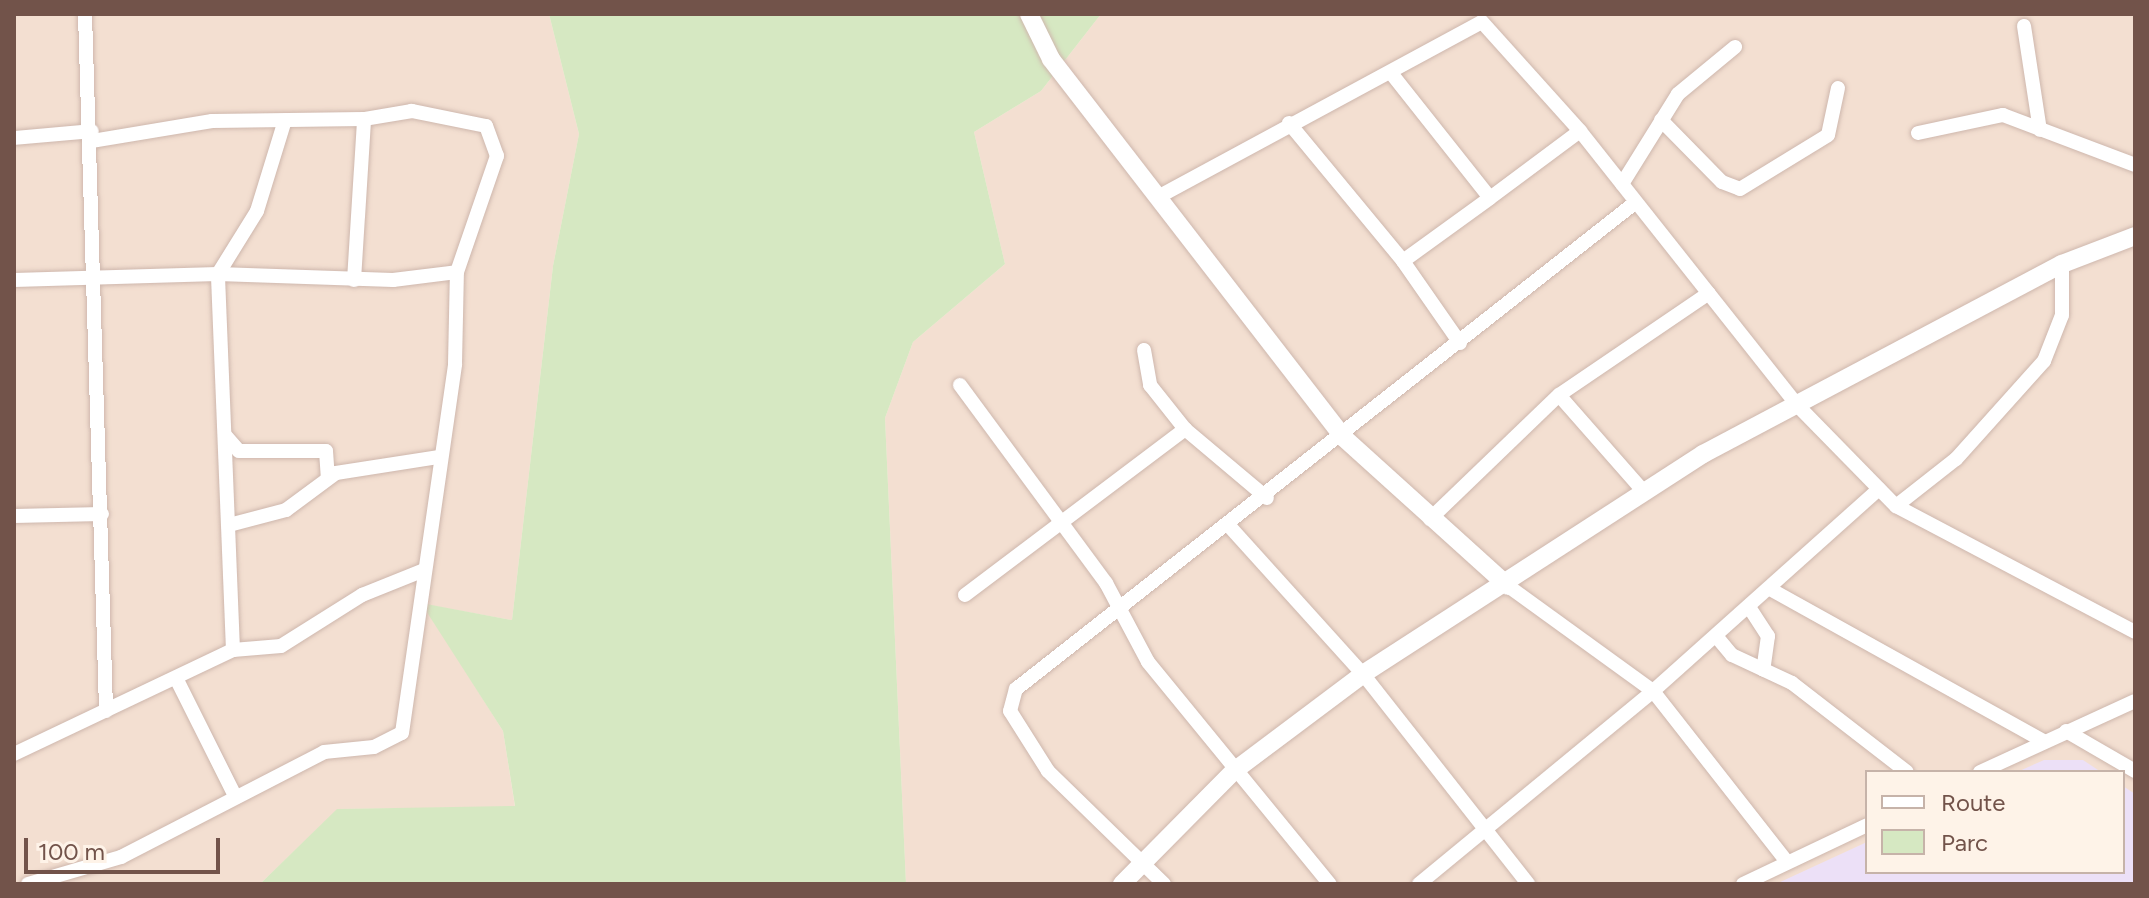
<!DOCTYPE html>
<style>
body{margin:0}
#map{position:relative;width:2149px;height:898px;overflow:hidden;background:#fbefe3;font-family:Figtree,sans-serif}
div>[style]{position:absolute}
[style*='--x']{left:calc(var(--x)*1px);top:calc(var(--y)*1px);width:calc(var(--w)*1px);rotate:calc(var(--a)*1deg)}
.residential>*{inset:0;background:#f3dfd1}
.education>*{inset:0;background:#ece0f7}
.green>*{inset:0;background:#d6e8c2}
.roads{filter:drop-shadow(0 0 2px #ceb7ad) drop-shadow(0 0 2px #ceb7ad)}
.minor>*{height:14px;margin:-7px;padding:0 7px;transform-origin:7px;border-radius:7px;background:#fff}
.tertiary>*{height:18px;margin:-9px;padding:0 9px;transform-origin:9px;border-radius:9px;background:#fff}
span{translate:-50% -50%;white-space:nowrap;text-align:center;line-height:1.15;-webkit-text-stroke:7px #fef3e8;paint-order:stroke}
.frame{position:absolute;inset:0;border:16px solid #72534a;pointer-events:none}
.legend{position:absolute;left:1865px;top:770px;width:260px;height:104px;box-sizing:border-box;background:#fef3e8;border:2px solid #c6b3a9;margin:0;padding:10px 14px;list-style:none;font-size:24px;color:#72534a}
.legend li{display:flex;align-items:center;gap:16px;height:40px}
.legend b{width:40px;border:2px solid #c6b3a9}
.scale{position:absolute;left:24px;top:838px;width:196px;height:36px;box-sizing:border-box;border:4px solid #72534a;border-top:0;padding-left:10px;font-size:24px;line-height:28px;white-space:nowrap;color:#72534a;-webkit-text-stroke:6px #fef3e8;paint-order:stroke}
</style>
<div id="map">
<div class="residential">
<div style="clip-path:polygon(14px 14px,549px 14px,579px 134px,553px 266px,512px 620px,423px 604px,503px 731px,515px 807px,338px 809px,260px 884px,14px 884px)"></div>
<div style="clip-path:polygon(evenodd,1101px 14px,2135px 14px,2135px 884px,906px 884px,885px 418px,913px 342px,1005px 264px,974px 132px,1041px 91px,1101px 14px,1867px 772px,2123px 772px,2123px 872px,1867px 872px,1867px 772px)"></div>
</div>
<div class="education">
<div style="clip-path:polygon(2044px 760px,2083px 760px,2101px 772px,2017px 772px)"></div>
<div style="clip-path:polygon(2123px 786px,2135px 794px,2135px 884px,1776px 884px,1867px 842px,1867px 872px,2123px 872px)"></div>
</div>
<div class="green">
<div style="clip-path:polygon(549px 14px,1101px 14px,1041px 91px,974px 132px,1005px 264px,913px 342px,885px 418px,906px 884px,260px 884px,337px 809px,515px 806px,503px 731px,421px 603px,512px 620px,553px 266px,579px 134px)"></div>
</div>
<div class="roads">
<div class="minor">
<div style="--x:85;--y:14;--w:697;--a:88.27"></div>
<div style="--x:2024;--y:26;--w:105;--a:81.3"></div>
<div style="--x:1391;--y:73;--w:159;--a:51.6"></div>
<div style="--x:1490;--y:198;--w:112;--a:-36.7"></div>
<div style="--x:1661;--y:120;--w:87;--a:45.5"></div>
<div style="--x:1722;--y:182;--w:19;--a:21"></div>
<div style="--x:1740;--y:189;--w:103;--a:-31.5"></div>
<div style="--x:1828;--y:135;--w:48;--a:-78"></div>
<div style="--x:1289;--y:123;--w:179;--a:50.4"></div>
<div style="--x:1918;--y:133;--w:87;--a:-12"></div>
<div style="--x:2003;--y:115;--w:141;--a:20.7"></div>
<div style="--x:14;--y:138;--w:78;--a:-5.1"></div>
<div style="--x:1622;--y:184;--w:106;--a:-58.1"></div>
<div style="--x:1678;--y:94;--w:74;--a:-39.5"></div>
<div style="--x:1158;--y:197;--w:368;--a:-28.4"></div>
<div style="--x:1482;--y:22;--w:147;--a:48"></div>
<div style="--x:1580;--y:131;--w:352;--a:51.6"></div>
<div style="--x:1799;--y:407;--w:139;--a:45.6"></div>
<div style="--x:1896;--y:506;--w:270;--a:27.8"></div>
<div style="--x:14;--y:280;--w:204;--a:-1.7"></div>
<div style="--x:218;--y:274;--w:175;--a:2"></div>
<div style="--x:393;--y:280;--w:64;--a:-7.1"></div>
<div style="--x:457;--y:272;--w:123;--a:-71"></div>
<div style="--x:497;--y:156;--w:32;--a:-110"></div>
<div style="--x:486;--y:126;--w:76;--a:-168.5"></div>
<div style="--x:412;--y:111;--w:49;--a:170.5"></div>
<div style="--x:364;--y:119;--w:152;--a:179.2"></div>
<div style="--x:212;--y:121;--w:121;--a:170.5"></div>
<div style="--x:354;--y:280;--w:161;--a:-86.4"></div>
<div style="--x:1460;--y:343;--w:100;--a:-124.8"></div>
<div style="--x:1403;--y:261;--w:107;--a:-35.9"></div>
<div style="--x:1144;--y:350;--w:36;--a:80"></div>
<div style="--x:1150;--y:385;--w:56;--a:51.5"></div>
<div style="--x:1185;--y:429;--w:107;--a:40.1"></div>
<div style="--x:960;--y:385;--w:246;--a:53.6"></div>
<div style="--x:1106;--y:583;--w:89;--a:62"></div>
<div style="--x:1148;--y:662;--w:287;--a:50.7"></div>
<div style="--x:225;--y:435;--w:21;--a:49"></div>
<div style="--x:239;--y:451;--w:87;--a:0"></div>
<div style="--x:326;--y:451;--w:26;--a:86"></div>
<div style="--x:1645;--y:493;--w:130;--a:-131.3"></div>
<div style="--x:1559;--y:395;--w:181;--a:-34.2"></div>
<div style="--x:1896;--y:506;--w:76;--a:-38.1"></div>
<div style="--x:1956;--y:459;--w:132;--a:-48.1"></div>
<div style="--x:2044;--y:361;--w:49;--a:-68.6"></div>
<div style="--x:2062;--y:315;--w:51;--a:-90"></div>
<div style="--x:14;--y:516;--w:88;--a:-1.3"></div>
<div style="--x:1430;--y:519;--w:179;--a:-43.9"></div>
<div style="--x:229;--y:525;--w:59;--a:-14.7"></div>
<div style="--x:286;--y:510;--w:62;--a:-36.5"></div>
<div style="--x:336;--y:473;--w:103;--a:-8.9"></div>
<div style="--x:1230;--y:527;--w:198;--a:47.9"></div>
<div style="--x:1363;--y:674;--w:267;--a:51.8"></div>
<div style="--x:1508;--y:586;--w:179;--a:35.9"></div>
<div style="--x:1653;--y:691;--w:217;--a:51.9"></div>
<div style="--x:1770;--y:589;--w:312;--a:29.1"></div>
<div style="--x:965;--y:595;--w:276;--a:-37"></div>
<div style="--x:1749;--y:607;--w:35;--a:57"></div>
<div style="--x:1768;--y:636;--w:34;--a:98"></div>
<div style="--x:1716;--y:636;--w:25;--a:50"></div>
<div style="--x:1732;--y:655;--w:66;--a:25"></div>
<div style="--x:1792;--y:683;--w:145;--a:37.7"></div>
<div style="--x:233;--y:650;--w:376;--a:-92.3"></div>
<div style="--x:218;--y:274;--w:74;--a:-58.2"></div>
<div style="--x:257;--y:211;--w:95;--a:-72.9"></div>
<div style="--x:177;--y:680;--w:127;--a:63.4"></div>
<div style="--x:2066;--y:731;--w:80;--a:30.1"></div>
<div style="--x:14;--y:754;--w:242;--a:-25.4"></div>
<div style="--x:233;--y:650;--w:48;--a:-4.8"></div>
<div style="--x:281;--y:646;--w:96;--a:-32.2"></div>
<div style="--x:362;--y:595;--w:65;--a:-21.8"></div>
<div style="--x:1980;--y:772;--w:170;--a:-24.6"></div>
<div style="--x:28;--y:884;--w:97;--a:-16.2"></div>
<div style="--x:121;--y:857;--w:229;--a:-27.3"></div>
<div style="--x:324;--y:752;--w:50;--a:-5.7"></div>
<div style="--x:374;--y:747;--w:31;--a:-27"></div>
<div style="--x:402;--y:733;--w:373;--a:-81.8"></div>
<div style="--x:455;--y:364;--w:92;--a:-88.8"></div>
<div style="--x:1164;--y:884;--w:162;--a:-135.8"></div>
<div style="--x:1048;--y:771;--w:71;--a:-122.3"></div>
<div style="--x:1010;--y:711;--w:23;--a:-75"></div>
<div style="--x:1016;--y:689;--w:788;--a:-38.15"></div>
<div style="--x:1419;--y:884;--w:303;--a:-39.5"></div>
<div style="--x:1653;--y:691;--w:303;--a:-41.8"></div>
<div style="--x:1743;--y:884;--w:137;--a:-25.4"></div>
</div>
<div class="tertiary">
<div style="--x:1029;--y:14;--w:50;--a:63.9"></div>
<div style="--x:1051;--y:59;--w:478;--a:52.3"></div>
<div style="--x:1343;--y:437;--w:222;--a:42.1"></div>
<div style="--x:1122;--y:884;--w:159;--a:-45.3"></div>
<div style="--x:1234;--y:771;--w:161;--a:-36.9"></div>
<div style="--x:1363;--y:674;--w:405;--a:-32.9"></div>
<div style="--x:1703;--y:454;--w:406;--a:-27.9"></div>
<div style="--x:2062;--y:264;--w:78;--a:-21"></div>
</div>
</div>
<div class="frame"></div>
<ul class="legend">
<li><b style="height:10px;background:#fff"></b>Route</li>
<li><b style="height:22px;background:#d6e8c2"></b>Parc</li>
</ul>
<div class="scale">100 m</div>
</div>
